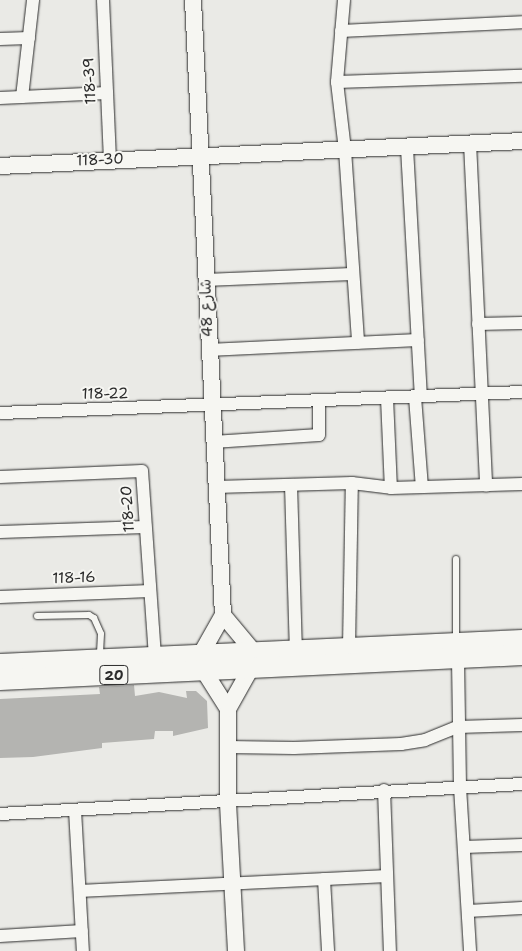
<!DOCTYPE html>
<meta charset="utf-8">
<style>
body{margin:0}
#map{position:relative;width:522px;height:951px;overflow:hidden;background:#eaeae6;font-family:"Shantell Sans","Playpen Sans Arabic",sans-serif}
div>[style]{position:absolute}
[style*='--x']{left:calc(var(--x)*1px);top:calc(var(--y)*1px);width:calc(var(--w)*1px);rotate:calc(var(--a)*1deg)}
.building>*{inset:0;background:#b4b4b1}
.roads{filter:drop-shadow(0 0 1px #2b2b2b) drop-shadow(0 0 1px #2b2b2b)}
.service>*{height:6px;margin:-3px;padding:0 3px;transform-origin:3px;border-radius:3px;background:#f6f6f2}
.minor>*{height:12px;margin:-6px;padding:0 6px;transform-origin:6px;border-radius:6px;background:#f6f6f2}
.tertiary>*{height:16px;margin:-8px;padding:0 8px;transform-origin:8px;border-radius:8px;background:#f6f6f2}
.primary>*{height:20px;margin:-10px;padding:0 10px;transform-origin:10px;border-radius:10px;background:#f6f6f2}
span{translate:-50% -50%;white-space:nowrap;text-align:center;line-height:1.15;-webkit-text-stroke:4px #f6f6f2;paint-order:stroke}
.shield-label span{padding:1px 4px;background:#f6f6f2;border:1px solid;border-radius:4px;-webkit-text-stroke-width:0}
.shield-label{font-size:14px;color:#2b2b2b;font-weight:700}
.street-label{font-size:15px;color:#2b2b2b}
</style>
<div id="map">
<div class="building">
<div style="clip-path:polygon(134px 685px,135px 696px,159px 692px,187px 698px,186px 691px,196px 691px,207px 701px,208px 728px,173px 736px,173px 731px,155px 731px,154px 739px,102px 743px,102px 748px,33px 757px,0 758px,0 699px,100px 694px,99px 687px)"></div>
</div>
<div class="roads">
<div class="service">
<div style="--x:456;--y:559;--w:82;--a:90"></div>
<div style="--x:37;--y:616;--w:52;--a:-1.1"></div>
<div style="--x:89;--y:615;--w:6;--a:31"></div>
<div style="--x:94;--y:618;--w:17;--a:66"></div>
<div style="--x:101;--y:634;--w:22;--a:93"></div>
</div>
<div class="minor">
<div style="--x:103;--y:0;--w:159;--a:87.5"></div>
<div style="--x:344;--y:0;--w:82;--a:94.9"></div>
<div style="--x:337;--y:82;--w:68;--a:83.3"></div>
<div style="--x:345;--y:150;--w:193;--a:86.1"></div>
<div style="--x:341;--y:31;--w:181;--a:-2.8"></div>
<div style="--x:0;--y:39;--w:29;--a:-2"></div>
<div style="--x:337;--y:82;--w:185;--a:-1.9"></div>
<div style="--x:22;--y:97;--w:98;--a:-83.5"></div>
<div style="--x:0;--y:98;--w:107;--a:-2.7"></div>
<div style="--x:470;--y:143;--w:343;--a:87.3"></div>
<div style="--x:407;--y:148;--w:248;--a:86.8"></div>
<div style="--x:205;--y:280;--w:147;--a:-2.3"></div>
<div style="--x:478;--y:324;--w:44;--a:-1.3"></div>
<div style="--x:208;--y:350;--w:210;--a:-2.7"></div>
<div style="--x:415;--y:397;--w:90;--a:85.6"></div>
<div style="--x:387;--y:398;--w:90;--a:87.5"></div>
<div style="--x:0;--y:413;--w:522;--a:-2.3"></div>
<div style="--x:213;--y:442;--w:106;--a:-3.8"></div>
<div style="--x:319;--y:435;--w:34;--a:-90"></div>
<div style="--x:0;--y:477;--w:142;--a:-2.4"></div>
<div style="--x:142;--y:471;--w:186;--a:86"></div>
<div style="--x:291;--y:485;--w:164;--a:88.3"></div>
<div style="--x:216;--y:487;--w:136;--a:-1.7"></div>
<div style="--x:352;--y:483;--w:39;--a:7"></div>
<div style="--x:391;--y:488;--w:131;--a:-1.7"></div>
<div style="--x:0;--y:532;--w:145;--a:-2"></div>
<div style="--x:0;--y:597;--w:150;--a:-2.3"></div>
<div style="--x:349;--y:647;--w:164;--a:-89"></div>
<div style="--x:458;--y:659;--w:128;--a:89.1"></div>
<div style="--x:460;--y:787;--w:164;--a:86.5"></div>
<div style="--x:228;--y:747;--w:66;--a:0.9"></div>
<div style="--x:294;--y:748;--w:107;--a:-2.1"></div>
<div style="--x:401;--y:744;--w:24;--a:-9"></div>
<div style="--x:425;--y:740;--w:35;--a:-22"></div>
<div style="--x:458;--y:727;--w:64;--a:-1.8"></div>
<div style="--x:384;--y:790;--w:161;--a:87.9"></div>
<div style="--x:75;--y:810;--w:141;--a:86.8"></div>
<div style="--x:0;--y:814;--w:523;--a:-3.29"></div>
<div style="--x:464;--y:847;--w:58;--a:-2"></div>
<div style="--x:324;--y:879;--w:72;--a:86.8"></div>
<div style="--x:80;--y:891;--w:307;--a:-2.8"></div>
<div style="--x:468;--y:911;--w:54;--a:-3.2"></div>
<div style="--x:0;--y:936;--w:82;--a:-3.5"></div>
</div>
<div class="tertiary">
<div style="--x:193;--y:0;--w:616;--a:87.21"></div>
<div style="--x:0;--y:166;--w:523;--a:-2.74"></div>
<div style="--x:223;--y:615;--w:47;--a:50.2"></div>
<div style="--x:201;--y:654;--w:45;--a:-60.6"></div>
<div style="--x:204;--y:671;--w:45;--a:57.7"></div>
<div style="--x:236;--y:951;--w:150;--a:-93.1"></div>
<div style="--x:228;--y:801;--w:92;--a:-90"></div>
<div style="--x:228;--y:709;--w:47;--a:-60.7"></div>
</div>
<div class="primary">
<div style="--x:0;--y:664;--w:523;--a:-2.63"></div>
<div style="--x:0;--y:680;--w:523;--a:-2.74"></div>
</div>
</div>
<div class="shield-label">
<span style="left:114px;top:675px">20</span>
</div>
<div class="street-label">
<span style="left:90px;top:81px;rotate:-93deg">118-39</span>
<span style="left:100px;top:160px;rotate:-3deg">118-30</span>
<span style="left:207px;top:308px;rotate:-92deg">شارع 48</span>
<span style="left:105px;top:394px;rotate:-1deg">118-22</span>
<span style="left:128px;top:509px;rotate:-94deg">118-20</span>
<span style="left:74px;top:578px;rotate:-2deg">118-16</span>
</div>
</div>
